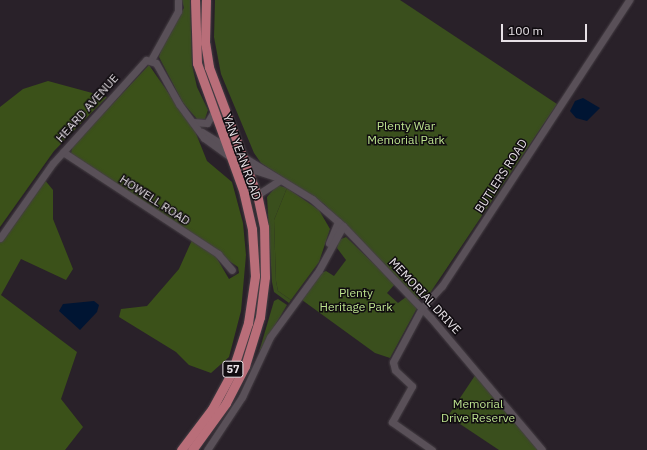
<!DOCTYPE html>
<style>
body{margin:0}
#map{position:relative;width:647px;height:450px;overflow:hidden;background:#292129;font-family:"IBM Plex Sans",sans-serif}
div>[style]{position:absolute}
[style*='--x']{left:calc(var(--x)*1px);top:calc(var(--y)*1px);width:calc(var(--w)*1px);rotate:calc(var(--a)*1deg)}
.green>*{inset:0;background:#3a4f1d}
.forest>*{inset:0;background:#3b5119}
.water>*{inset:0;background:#001533}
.roads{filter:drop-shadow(0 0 1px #453e44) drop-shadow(0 0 1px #453e44)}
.minor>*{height:7px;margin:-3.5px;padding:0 3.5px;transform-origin:3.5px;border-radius:3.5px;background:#595058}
.major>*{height:9px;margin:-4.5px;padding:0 4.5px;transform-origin:4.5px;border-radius:4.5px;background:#b96e79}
span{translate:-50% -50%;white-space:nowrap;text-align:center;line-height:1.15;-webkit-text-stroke:3px #100c10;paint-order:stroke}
.shield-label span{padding:1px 3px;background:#100c10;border:1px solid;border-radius:3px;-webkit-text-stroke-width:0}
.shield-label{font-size:11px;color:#e7e1e6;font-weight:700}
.street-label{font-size:12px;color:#e7e1e6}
.park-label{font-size:12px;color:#bce28e}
.scale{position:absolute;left:501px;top:24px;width:86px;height:18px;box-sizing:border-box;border:2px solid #e7e1e6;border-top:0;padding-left:5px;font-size:12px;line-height:14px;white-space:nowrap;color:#e7e1e6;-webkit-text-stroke:3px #100c10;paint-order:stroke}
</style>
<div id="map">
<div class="green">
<div style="clip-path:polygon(182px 0,190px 0,192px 65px,197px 87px,208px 110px,205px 119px,197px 119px,183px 103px,159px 57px,165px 36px,184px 8px)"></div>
<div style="clip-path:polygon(215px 0,400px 0,557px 104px,426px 299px,417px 299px,324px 204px,261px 163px,254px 153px,221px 74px,214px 37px)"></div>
<div style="clip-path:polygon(277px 185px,287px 188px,274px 220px,276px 281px,278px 291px,291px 300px,289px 303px,274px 292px,272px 282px,267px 197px,273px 190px,271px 187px)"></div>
<div style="clip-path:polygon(346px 237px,395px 284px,387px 293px,398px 303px,406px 297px,417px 308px,390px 358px,375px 353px,302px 300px,321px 273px,326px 271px,334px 276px,346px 260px,337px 248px,339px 240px)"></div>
<div style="clip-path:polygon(278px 299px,287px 305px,259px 352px,274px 301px)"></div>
<div style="clip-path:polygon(476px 374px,539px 450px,499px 450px,448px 416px)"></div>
</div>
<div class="forest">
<div style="clip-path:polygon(149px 65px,195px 131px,207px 161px,232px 182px,243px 223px,246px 255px,241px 311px,229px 357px,211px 373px,189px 365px,176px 352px,119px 317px,121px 309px,147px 306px,179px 269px,192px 240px,215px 255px,229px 279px,239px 273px,238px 267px,71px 154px,72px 147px)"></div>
<div style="clip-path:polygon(48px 81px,107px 97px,54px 151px,0 227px,0 107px,23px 89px)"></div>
<div style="clip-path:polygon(44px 179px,53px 190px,53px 219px,73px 269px,66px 280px,21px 259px,1px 295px,77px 352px,61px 399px,83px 427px,65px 450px,0 450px,0 242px)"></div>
<div style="clip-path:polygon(287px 188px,319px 210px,330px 229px,319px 262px,291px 300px,278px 291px,276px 281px,274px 220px)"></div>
</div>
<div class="water">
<div style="clip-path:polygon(583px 98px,600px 108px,587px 121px,576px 118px,570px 111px,575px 101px)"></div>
<div style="clip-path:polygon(94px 301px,99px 305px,97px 312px,80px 330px,59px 311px,63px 304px)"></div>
</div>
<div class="roads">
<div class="minor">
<div style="--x:151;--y:60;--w:56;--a:-61.1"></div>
<div style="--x:178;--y:11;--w:11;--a:-90"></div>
<div style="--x:193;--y:122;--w:14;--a:4"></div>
<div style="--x:207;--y:123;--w:12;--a:-59"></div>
<div style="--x:202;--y:132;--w:28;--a:32"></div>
<div style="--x:63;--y:152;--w:186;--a:33.3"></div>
<div style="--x:218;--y:254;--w:21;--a:49"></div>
<div style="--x:245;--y:158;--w:79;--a:31.5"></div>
<div style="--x:312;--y:199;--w:41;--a:41.1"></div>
<div style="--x:343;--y:226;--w:127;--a:46.3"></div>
<div style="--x:431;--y:318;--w:172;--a:49.9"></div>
<div style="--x:248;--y:168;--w:26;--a:18"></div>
<div style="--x:257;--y:195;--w:27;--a:-33"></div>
<div style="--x:0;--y:238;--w:92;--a:-54.8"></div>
<div style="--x:53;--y:163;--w:139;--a:-47.9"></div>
<div style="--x:146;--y:60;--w:10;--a:17"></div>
<div style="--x:156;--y:63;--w:47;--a:60.7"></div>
<div style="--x:179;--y:104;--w:42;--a:53.7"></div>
<div style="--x:204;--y:138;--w:34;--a:36"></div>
<div style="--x:329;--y:243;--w:23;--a:-67"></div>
<div style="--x:207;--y:450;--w:64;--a:-56.6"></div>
<div style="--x:242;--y:397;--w:66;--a:-65"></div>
<div style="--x:270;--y:337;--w:83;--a:-53.8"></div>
<div style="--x:319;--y:270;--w:50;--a:-61.4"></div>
<div style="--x:432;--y:450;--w:49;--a:-145"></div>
<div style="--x:392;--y:422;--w:41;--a:-60.9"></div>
<div style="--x:412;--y:386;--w:23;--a:-137"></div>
<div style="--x:395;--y:370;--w:8;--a:-104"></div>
<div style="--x:393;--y:362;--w:61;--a:-61.8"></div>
<div style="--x:422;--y:308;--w:30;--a:-48"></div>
<div style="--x:442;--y:286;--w:342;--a:-56.8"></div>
</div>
<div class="major">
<div style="--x:181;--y:450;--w:51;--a:-52.9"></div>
<div style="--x:212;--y:409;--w:42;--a:-61.6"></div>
<div style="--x:232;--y:372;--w:52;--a:-71.9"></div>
<div style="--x:248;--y:323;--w:48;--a:-81.5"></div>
<div style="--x:255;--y:276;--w:47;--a:-93.7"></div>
<div style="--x:252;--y:229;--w:37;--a:-103"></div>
<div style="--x:244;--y:193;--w:138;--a:-109.9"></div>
<div style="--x:197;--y:63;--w:63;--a:-91.8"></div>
<div style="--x:192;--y:450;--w:58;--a:-54.1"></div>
<div style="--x:226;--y:403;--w:42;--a:-62.8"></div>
<div style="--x:245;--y:366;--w:51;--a:-73"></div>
<div style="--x:260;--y:317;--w:40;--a:-82.9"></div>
<div style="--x:265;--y:277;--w:50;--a:-91.1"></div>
<div style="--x:264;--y:227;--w:33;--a:-102"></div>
<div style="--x:257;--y:195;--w:137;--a:-110.6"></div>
<div style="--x:209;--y:67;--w:24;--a:-99"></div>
<div style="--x:205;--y:43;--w:43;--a:-88.7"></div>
</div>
</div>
<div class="shield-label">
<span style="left:233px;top:369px">57</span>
</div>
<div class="street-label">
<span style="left:87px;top:108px;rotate:-48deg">HEARD AVENUE</span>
<span style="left:242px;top:157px;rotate:70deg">YAN YEAN ROAD</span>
<span style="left:501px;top:176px;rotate:-57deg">BUTLERS ROAD</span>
<span style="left:155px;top:200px;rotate:33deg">HOWELL ROAD</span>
<span style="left:425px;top:296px;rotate:47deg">MEMORIAL DRIVE</span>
</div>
<div class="park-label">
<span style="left:406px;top:133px">Plenty War<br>Memorial Park</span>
<span style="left:356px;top:300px">Plenty<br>Heritage Park</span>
<span style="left:478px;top:411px">Memorial<br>Drive Reserve</span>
</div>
<div class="scale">100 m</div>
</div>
